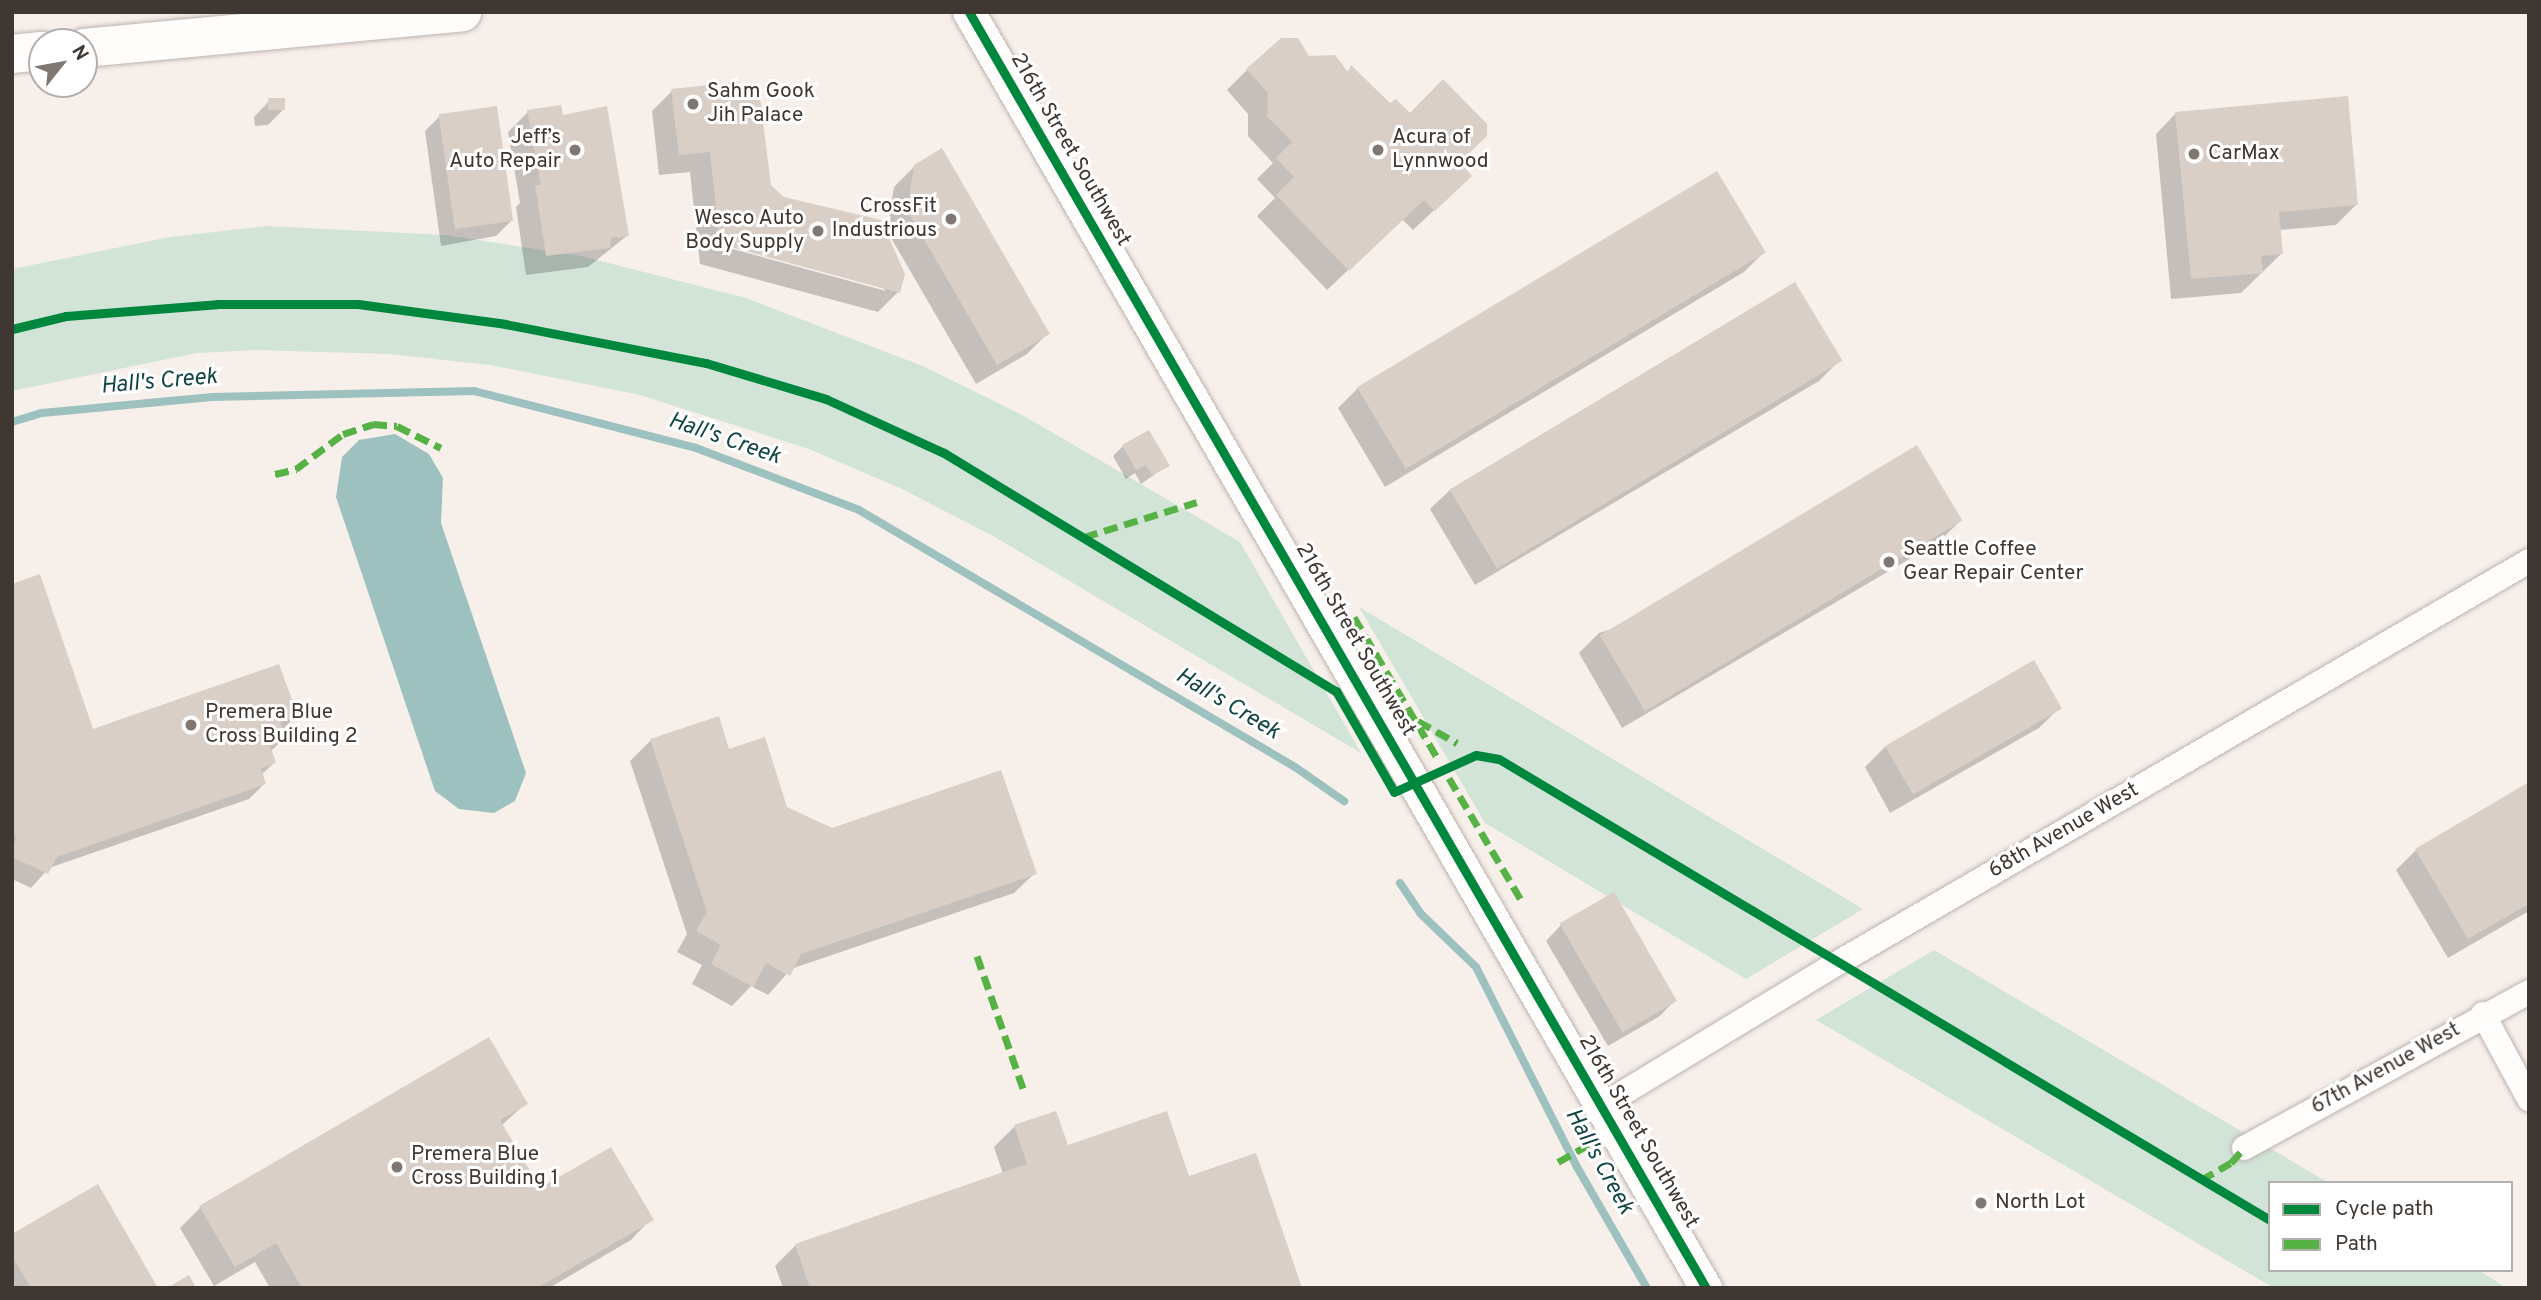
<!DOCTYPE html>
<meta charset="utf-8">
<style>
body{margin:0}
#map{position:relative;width:2541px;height:1300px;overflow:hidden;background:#f7efea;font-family:Overpass,sans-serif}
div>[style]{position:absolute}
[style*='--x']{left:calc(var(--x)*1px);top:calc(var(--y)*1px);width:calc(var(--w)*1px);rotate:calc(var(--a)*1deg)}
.green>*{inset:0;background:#d2e3d7}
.water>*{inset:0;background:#9dc1bf}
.shadow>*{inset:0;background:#0003}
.stream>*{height:8px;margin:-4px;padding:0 4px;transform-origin:4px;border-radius:4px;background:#9dc1bf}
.building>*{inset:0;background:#d9cfc7;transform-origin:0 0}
.roads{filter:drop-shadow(0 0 2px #bbb4b0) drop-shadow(0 0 2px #bbb4b0)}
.minor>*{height:24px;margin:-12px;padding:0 12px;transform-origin:12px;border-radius:12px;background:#fefdfc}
.tertiary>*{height:32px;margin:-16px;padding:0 16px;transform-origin:16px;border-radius:16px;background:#fefdfc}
.trunk>*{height:38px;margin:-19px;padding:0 19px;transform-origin:19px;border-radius:19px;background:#fefdfc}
.quiet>*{height:7px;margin-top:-3.5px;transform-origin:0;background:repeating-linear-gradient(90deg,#57b246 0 14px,transparent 0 21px)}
.cycleway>*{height:9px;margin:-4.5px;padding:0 4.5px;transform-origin:4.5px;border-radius:4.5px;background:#00873e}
.dots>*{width:19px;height:19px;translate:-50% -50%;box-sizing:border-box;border:4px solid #fff;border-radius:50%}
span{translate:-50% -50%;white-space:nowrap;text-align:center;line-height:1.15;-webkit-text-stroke:6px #fff;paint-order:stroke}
.poi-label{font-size:21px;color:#3e3732}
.left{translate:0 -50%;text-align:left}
.right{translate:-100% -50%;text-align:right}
.street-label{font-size:21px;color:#3e3732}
.water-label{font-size:23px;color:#134545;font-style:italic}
.frame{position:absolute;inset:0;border:14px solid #3e3732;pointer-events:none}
.legend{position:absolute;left:2268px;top:1181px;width:245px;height:91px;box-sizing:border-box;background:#fff;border:2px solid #b2afad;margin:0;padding:9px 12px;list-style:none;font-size:21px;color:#3e3732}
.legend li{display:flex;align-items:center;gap:14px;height:35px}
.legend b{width:35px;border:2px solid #b2afad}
.north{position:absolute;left:28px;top:28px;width:70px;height:70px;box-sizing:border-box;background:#fff;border:2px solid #b2afad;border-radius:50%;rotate:59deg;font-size:19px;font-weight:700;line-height:28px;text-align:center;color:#3e3732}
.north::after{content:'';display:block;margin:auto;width:24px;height:32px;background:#7f7772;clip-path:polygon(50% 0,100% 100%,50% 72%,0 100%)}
</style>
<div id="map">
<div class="green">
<div style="clip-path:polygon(267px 226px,445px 235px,581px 256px,746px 298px,925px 367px,1024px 416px,1240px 542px,1361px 753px,993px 536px,902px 489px,809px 449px,640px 395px,490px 365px,389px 354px,256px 350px,197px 353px,12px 391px,12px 269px,170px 237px)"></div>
<div style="clip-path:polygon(1359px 607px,1863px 909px,1746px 979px,1485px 823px)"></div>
<div style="clip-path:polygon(1934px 950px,2329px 1183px,2270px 1183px,2270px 1270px,2478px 1270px,2507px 1288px,2274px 1288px,1816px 1020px)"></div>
</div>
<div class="water">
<div style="clip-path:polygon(395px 434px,429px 454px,443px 478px,441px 523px,526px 773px,515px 801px,494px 813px,459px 809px,435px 791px,336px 497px,342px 457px,359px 440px)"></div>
</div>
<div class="shadow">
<div style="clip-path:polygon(1308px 57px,1346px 73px,1351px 68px,1457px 163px,1449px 196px,1413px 230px,1402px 219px,1327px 290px,1257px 216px,1275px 198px,1257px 179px,1273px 163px,1248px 136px,1248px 114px,1227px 90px,1247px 70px)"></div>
<div style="clip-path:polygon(evenodd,672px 91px,770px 186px,898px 292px,878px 312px,700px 264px,690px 172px,659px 175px,652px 111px,672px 91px,712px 240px,881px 286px,886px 291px,711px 243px,712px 240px)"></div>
<div style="clip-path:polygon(269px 101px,284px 109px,268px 125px,255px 126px,254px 117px)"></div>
<div style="clip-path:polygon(528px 112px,562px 117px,628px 235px,588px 267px,526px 275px,516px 207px,520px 203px,508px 132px)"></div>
<div style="clip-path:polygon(2176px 113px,2357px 204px,2336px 225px,2279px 230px,2281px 254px,2241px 293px,2171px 299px,2156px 134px)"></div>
<div style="clip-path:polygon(440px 116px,512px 220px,496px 236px,441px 246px,425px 131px)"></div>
<div style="clip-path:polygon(915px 166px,1048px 333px,1027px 354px,976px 384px,887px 231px,894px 187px)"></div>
<div style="clip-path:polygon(1764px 252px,1744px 272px,1385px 487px,1338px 408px,1358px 388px)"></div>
<div style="clip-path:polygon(1840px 360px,1819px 381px,1475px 585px,1430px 509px,1451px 489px)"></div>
<div style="clip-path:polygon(1123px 446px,1168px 465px,1141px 484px,1135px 473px,1126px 479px,1113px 456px)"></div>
<div style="clip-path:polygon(1960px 521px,1940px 541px,1622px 728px,1579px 653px,1599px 633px)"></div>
<div style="clip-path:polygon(12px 585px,92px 731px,296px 716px,281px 731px,284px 739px,270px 752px,274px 763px,261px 775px,264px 784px,249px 799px,49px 868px,31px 888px,12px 879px)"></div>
<div style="clip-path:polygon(2034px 662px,2059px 708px,2039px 728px,1890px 813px,1865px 767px,1885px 747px)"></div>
<div style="clip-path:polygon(651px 740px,728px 751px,786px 808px,832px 830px,1035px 873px,1014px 893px,791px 969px,768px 995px,751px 986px,732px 1006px,692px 984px,702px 965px,677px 952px,687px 934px,630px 761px)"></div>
<div style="clip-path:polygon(2529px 784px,2529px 911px,2448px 958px,2396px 870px,2416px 850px)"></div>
<div style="clip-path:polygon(1561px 925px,1675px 1000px,1660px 1016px,1608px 1046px,1546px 941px)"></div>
<div style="clip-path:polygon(525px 1104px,501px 1126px,539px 1191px,651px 1219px,631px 1240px,549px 1288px,270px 1288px,255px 1262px,214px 1286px,180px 1228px,200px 1208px)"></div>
<div style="clip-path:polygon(1055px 1113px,1067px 1148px,1188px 1178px,1301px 1288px,783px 1288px,775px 1266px,796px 1245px,1003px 1174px,994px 1147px,1014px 1127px)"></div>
<div style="clip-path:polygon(12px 1236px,156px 1288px,12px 1288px)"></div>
</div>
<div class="stream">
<div style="--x:12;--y:422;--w:31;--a:-17"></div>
<div style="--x:42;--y:413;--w:171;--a:-5.4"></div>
<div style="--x:212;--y:397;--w:262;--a:-1.3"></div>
<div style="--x:474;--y:391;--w:229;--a:14.4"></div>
<div style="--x:696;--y:448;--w:174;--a:20.8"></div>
<div style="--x:859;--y:510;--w:506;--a:30.52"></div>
<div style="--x:1295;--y:767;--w:60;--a:34.8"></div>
<div style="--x:1400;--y:883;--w:36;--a:56"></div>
<div style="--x:1420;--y:913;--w:78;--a:44"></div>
<div style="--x:1476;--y:967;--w:224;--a:63.2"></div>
<div style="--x:1577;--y:1167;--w:140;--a:60"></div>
</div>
<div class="building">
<div style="clip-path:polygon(1281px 38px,1298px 38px,1309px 56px,1335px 55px,1348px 72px,1351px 65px,1390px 103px,1396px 99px,1410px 113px,1443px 79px,1487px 124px,1487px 136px,1460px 162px,1472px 176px,1435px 211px,1424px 200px,1349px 271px,1276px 195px,1294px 177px,1276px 158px,1292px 142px,1267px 116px,1268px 93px,1246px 69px)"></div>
<div style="clip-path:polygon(737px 82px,760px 98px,771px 185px,784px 197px,881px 220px,905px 274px,900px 293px,720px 244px,710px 152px,679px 155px,671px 89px)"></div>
<div style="clip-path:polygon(2348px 96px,2358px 205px,2279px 212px,2283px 254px,2261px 256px,2263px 273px,2191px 279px,2175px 112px)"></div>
<div style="left:285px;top:98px;width:12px;height:17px;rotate:90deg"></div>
<div style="clip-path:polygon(561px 105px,563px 115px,607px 106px,629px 236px,611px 238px,610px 248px,546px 256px,535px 185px,541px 185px,527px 110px)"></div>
<div style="left:497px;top:106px;width:116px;height:59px;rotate:82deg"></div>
<div style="clip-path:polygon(942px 148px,1050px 334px,997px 365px,907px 210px,914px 165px)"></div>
<div style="left:1717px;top:171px;width:95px;height:420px;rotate:59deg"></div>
<div style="left:1795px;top:282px;width:92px;height:403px;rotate:59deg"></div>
<div style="clip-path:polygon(1149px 430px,1170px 466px,1152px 475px,1146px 465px,1136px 470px,1122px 445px)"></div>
<div style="left:1917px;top:445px;width:88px;height:370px;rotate:59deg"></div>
<div style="clip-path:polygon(40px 574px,93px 729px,279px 664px,298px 716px,280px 722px,286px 739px,270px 745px,276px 763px,261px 768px,266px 784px,57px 857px,48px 874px,12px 857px,16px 837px,12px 826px,12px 584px)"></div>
<div style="left:2034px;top:660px;width:56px;height:172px;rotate:60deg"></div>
<div style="clip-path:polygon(719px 716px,729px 749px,765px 737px,787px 807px,832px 828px,1001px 770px,1037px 874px,801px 954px,790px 976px,766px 963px,753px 987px,711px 964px,721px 945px,696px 931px,707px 912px,650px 739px)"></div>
<div style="clip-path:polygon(2529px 782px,2529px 904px,2468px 939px,2415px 849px)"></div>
<div style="left:1614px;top:892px;width:126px;height:63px;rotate:60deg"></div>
<div style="clip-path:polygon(489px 1037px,528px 1104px,500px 1120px,540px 1188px,611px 1147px,654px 1220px,537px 1288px,302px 1288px,276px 1243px,235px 1267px,199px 1206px)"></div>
<div style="clip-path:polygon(1056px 1111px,1068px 1145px,1167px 1111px,1189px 1176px,1256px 1153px,1302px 1288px,810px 1288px,795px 1244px,1027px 1164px,1014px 1125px)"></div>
<div style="clip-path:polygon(98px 1184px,158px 1288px,31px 1288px,12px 1256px,12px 1234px)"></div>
<div style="clip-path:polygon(189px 1275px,196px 1288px,167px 1288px)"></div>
</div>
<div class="roads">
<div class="minor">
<div style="--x:2483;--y:1014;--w:97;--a:61.6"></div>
<div style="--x:1603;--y:1105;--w:272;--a:-31.2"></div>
<div style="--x:1836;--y:964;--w:802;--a:-30.18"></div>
<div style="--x:2244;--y:1148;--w:325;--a:-28.7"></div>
</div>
<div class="tertiary">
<div style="--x:969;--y:12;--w:1474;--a:59.99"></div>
</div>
<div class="trunk">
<div style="--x:84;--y:48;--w:380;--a:-5.4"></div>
<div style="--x:12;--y:54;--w:30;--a:-6"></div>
</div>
</div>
<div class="quiet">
<div style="--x:275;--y:474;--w:22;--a:-13"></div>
<div style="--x:296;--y:469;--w:59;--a:-36.7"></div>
<div style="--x:343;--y:434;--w:32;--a:-18"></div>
<div style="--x:373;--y:424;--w:24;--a:5"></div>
<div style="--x:397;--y:426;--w:49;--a:26.6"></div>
<div style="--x:1084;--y:537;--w:118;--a:-17.2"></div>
<div style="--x:1354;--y:617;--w:165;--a:59.4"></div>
<div style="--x:1418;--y:721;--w:45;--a:29.4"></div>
<div style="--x:1449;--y:778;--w:145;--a:59.4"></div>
<div style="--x:977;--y:956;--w:143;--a:70.8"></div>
<div style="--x:1558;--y:1162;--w:40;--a:-29.7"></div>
<div style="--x:2201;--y:1180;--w:34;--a:-30"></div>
<div style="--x:2231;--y:1163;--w:20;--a:-49"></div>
</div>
<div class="cycleway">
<div style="--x:969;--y:12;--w:1474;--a:59.99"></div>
<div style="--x:12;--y:329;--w:56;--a:-13.5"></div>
<div style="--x:66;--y:316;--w:151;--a:-4.5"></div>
<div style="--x:217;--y:304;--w:141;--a:0"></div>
<div style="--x:358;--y:304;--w:148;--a:7.7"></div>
<div style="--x:505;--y:324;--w:205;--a:11"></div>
<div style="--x:706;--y:363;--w:125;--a:16.7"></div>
<div style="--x:826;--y:399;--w:130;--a:24.6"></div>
<div style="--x:944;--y:453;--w:459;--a:31.3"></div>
<div style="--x:1336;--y:691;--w:116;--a:60.1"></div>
<div style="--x:1394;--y:792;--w:90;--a:-24.3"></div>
<div style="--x:1476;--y:755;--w:23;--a:10"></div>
<div style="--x:1499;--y:759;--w:898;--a:30.88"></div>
</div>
<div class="dots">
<div style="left:693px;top:104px;background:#7f7772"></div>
<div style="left:575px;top:150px;background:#7f7772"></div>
<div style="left:1378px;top:150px;background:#7f7772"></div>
<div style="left:2194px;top:154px;background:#7f7772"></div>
<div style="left:951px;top:219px;background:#7f7772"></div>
<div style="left:818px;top:231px;background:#7f7772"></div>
<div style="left:1889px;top:562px;background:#7f7772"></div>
<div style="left:191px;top:725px;background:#7f7772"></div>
<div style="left:397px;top:1167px;background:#7f7772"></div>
<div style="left:1981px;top:1203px;background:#7f7772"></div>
</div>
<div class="poi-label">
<span class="left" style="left:707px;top:104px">Sahm Gook<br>Jih Palace</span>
<span class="right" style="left:561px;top:150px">Jeff’s<br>Auto Repair</span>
<span class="left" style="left:1392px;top:150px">Acura of<br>Lynnwood</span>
<span class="left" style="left:2208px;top:154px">CarMax</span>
<span class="right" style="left:937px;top:219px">CrossFit<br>Industrious</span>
<span class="right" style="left:804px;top:231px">Wesco Auto<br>Body Supply</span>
<span class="left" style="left:1903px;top:562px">Seattle Coffee<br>Gear Repair Center</span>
<span class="left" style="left:205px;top:725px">Premera Blue<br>Cross Building 2</span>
<span class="left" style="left:411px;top:1167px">Premera Blue<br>Cross Building 1</span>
<span class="left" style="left:1995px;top:1203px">North Lot</span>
</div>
<div class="street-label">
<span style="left:1070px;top:150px;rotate:60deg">216th Street Southwest</span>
<span style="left:1355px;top:640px;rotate:60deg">216th Street Southwest</span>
<span style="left:2064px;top:831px;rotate:-30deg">68th Avenue West</span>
<span style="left:2386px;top:1069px;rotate:-29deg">67th Avenue West</span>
<span style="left:1638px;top:1132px;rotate:60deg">216th Street Southwest</span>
</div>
<div class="water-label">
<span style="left:159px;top:383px;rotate:-5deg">Hall's Creek</span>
<span style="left:724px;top:440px;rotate:19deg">Hall's Creek</span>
<span style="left:1227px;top:705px;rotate:31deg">Hall's Creek</span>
<span style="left:1598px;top:1162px;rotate:61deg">Hall's Creek</span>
</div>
<div class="frame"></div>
<ul class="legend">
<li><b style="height:9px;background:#00873e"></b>Cycle path</li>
<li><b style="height:9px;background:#57b246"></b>Path</li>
</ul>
<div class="north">N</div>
</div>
